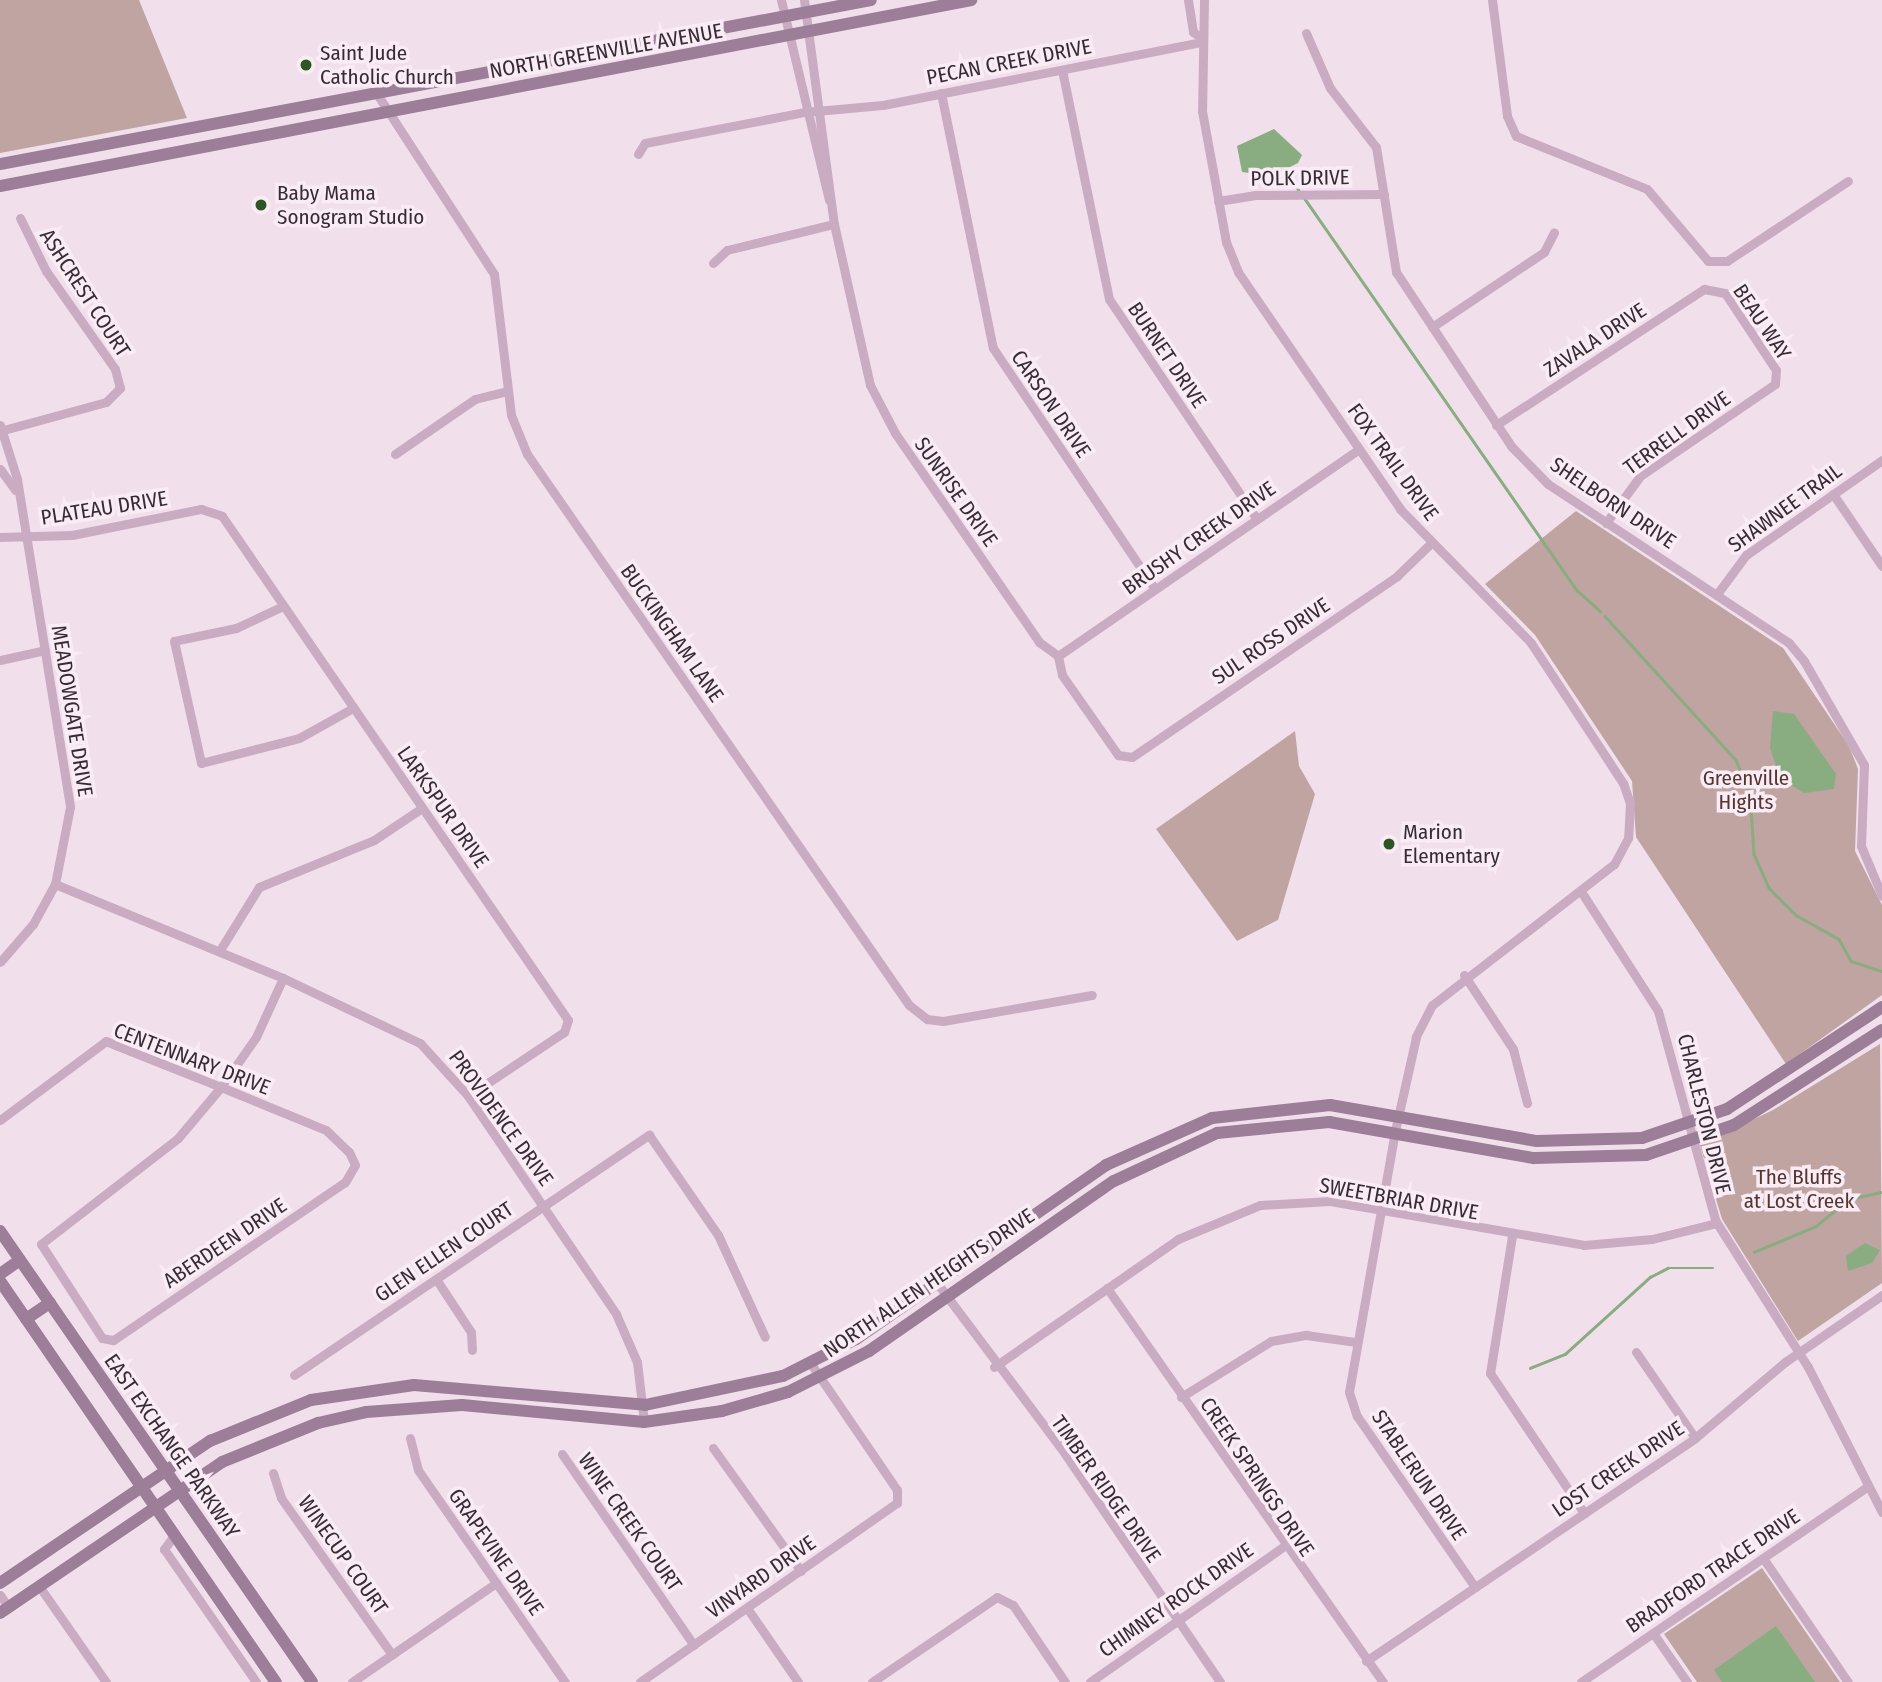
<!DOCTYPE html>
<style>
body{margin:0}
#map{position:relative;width:1882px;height:1682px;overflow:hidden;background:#f1e0ec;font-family:"Fira Sans Condensed",sans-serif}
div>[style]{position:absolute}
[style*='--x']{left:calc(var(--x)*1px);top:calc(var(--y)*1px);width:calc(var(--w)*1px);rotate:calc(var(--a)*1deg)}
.green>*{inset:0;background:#bfa4a1}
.water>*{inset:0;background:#89ac81}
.stream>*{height:2.5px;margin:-1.25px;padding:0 1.25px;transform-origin:1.25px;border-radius:1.25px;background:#89ac81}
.minor>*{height:9px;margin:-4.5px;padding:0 4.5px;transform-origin:4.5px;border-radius:4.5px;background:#c9acc2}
.secondary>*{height:12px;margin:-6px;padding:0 6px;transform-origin:6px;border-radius:6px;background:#9c7e98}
.dots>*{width:19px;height:19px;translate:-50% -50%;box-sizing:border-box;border:4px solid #f9ecf5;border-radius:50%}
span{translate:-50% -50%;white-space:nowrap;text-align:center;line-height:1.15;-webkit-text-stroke:7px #f9ecf5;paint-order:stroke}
.street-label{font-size:21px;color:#372b36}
.poi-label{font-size:21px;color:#372b36}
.left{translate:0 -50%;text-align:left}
.park-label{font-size:21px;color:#543530}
</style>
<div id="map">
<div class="green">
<div style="clip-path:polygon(0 0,139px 0,187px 118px,0 153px)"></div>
<div style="clip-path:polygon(1576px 511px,1783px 648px,1849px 746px,1858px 769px,1855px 851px,1882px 905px,1882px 995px,1786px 1064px,1636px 837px,1632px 781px,1535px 635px,1485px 584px)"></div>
<div style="clip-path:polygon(1295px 731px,1299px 766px,1315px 794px,1278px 920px,1237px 941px,1156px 829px)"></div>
<div style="clip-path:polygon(1880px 1044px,1882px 1283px,1798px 1341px,1722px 1219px,1700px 1145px,1773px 1110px)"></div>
<div style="clip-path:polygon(1762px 1568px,1840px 1682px,1697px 1682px,1664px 1634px)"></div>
</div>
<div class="water">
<div style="clip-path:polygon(1274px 129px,1302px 155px,1298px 163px,1272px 176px,1242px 172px,1237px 146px)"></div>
<div style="clip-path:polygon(1773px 711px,1794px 714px,1836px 774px,1834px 789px,1804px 793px,1780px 778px,1770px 748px)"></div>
<div style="clip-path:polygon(1865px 1243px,1880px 1250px,1872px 1263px,1848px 1271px,1846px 1256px)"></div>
<div style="clip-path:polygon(1776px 1626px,1815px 1682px,1722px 1682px,1714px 1670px)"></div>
</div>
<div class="stream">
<div style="--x:1287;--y:170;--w:24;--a:60"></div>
<div style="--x:1303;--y:196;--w:481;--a:55.2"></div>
<div style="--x:1578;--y:591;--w:30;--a:42"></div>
<div style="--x:1605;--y:616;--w:195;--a:47.7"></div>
<div style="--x:1736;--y:760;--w:36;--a:67"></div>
<div style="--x:1750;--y:793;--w:61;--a:86.2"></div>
<div style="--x:1754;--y:854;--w:37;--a:66"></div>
<div style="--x:1769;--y:888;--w:38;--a:45"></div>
<div style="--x:1796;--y:915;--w:49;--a:29.2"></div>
<div style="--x:1839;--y:939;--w:25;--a:61"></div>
<div style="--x:1851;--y:961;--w:33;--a:18"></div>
<div style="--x:1754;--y:1252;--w:67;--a:-22.8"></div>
<div style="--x:1816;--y:1226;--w:43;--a:-39.3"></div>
<div style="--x:1849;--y:1199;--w:34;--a:-12"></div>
<div style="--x:1530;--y:1368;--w:38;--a:-22"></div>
<div style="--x:1565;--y:1354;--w:115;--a:-42.2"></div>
<div style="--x:1650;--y:1277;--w:20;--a:-27"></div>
<div style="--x:1668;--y:1268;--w:45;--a:0"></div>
</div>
<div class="minor">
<div style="--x:781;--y:0;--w:206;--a:76.5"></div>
<div style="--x:804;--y:0;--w:226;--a:82.4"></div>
<div style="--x:834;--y:224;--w:165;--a:77.4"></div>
<div style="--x:870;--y:385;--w:54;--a:62.5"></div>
<div style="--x:895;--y:433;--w:254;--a:55.4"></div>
<div style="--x:1039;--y:642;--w:24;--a:36"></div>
<div style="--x:1058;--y:656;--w:19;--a:78"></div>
<div style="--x:1062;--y:675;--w:98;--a:55"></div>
<div style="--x:1118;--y:755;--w:14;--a:8"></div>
<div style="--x:1132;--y:757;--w:321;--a:-34.3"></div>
<div style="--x:1397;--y:576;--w:47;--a:-44.1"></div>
<div style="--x:1188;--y:0;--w:32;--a:81"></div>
<div style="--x:1193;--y:32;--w:11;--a:34"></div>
<div style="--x:1204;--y:0;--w:111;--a:91"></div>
<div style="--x:1202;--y:111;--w:133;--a:79.6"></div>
<div style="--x:1226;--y:242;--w:32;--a:68"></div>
<div style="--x:1238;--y:272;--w:287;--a:55.6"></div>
<div style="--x:1400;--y:509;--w:187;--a:45.6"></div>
<div style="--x:1531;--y:643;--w:168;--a:56.7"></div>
<div style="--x:1623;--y:783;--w:21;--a:71"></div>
<div style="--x:1630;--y:803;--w:35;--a:93"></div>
<div style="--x:1628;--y:838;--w:30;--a:118"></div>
<div style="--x:1614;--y:864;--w:230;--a:142.2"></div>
<div style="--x:1432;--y:1005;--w:36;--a:117"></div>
<div style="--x:1416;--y:1037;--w:96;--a:102.6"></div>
<div style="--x:1395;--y:1131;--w:265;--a:100"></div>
<div style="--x:1349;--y:1392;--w:25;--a:72"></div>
<div style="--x:1357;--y:1416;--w:208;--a:55.4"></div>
<div style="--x:1492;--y:0;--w:117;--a:82.6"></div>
<div style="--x:1507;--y:116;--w:22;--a:66"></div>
<div style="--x:1516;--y:136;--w:141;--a:22"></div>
<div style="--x:1647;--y:189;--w:94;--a:49.7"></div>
<div style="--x:1708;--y:261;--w:19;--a:0"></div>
<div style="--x:1727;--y:261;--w:145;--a:-33.5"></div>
<div style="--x:1306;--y:33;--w:60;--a:66.4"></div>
<div style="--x:1330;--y:88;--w:75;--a:52.1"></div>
<div style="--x:1376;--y:147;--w:127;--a:80.9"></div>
<div style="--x:1396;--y:272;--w:209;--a:56.5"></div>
<div style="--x:1511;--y:446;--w:53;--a:45.8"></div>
<div style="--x:1548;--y:484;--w:289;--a:33.4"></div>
<div style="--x:1789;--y:643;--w:23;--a:50"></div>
<div style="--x:1804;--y:661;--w:120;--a:60"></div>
<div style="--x:1864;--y:765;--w:81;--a:92.1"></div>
<div style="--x:1861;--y:846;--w:54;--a:67.2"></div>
<div style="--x:1062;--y:70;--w:234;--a:78.4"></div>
<div style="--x:1109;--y:299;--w:265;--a:56.1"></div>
<div style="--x:941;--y:93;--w:260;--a:78.5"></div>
<div style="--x:993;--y:348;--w:290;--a:56.1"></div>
<div style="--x:377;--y:94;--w:215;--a:57"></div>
<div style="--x:494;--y:274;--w:142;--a:83.1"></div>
<div style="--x:511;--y:415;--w:42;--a:67.7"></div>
<div style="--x:527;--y:454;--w:670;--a:55.27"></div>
<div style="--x:909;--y:1005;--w:23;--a:38"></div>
<div style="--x:927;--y:1019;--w:16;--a:7"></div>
<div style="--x:943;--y:1021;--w:151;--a:-9.9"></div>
<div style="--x:638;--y:154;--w:13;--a:-58"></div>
<div style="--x:645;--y:143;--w:163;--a:-11"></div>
<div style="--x:805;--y:112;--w:78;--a:-5.1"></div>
<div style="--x:883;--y:105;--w:325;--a:-11.2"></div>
<div style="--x:1218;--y:201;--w:38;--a:-9"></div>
<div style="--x:1256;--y:195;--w:128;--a:-0.4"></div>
<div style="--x:713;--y:263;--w:19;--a:-43"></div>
<div style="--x:727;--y:250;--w:110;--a:-13.7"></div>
<div style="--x:1432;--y:327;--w:135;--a:-33.8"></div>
<div style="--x:1544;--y:252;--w:22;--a:-63"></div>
<div style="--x:0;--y:425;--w:57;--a:72.5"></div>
<div style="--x:17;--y:479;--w:332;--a:80.8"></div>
<div style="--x:70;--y:807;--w:78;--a:101"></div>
<div style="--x:55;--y:884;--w:46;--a:118.8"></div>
<div style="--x:33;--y:924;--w:50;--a:131"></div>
<div style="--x:1496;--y:425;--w:249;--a:-33.2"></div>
<div style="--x:1704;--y:289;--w:21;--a:11"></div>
<div style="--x:1725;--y:293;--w:92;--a:56.5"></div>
<div style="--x:1776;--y:370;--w:14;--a:94"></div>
<div style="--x:1775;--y:384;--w:163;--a:145.7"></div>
<div style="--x:1640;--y:476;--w:58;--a:125.9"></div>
<div style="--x:0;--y:431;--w:110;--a:-15.3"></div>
<div style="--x:106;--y:402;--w:20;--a:-45"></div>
<div style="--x:120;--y:388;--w:20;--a:-105"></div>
<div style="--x:115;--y:369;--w:120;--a:-125.1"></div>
<div style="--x:46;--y:271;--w:59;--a:-116.1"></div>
<div style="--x:395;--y:454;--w:97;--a:-34.5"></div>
<div style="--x:475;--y:399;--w:34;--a:-14"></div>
<div style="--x:0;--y:469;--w:26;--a:54"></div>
<div style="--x:1833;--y:494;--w:87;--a:55.8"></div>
<div style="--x:0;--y:537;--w:72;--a:-1.6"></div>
<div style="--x:72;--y:535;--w:132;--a:-11.4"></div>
<div style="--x:201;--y:509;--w:22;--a:18"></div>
<div style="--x:222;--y:516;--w:611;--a:55.53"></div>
<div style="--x:568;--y:1020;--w:13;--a:108"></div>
<div style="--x:564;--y:1032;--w:115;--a:146.3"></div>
<div style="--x:1717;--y:594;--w:49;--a:-53.4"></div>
<div style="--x:1746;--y:555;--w:166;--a:-34.9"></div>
<div style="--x:283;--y:606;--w:52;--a:154.9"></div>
<div style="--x:236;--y:628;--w:63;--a:168.2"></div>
<div style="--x:174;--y:641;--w:125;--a:77.5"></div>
<div style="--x:201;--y:763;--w:101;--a:-14.3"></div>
<div style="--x:299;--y:738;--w:62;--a:-29.1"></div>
<div style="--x:1058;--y:656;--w:365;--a:-34.5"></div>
<div style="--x:0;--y:660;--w:46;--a:-12.5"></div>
<div style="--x:55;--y:884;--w:247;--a:22.4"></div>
<div style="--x:283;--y:978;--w:152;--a:25.4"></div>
<div style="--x:420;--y:1043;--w:72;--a:47.8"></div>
<div style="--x:468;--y:1096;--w:263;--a:55.8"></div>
<div style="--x:616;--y:1314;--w:52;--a:66.4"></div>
<div style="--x:637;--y:1362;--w:60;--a:83.3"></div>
<div style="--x:1582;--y:893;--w:140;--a:57.2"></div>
<div style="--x:1658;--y:1011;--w:217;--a:74.7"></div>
<div style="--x:1715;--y:1220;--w:174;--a:57.7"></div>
<div style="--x:1808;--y:1367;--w:163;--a:63"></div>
<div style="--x:220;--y:950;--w:74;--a:-58.2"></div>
<div style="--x:259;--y:887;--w:124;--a:-22.2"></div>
<div style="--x:374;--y:840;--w:58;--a:-33.7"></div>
<div style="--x:1464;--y:975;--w:89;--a:56.5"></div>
<div style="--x:1513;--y:1049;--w:56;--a:75.5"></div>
<div style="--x:0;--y:1120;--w:132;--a:-36.7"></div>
<div style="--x:106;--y:1041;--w:13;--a:23"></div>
<div style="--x:118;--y:1046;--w:48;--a:21.8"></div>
<div style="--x:163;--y:1064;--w:62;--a:21.6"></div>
<div style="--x:221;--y:1087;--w:113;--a:22.3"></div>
<div style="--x:326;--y:1130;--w:32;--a:44"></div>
<div style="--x:349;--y:1152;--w:14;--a:65"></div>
<div style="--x:355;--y:1165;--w:20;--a:120"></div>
<div style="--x:345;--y:1182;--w:281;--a:145.7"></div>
<div style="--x:113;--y:1340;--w:11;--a:-170"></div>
<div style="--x:102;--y:1338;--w:112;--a:-123"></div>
<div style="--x:41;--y:1244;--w:173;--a:-37.7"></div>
<div style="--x:178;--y:1138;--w:67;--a:-49.9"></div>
<div style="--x:221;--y:1087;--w:61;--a:-55"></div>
<div style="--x:256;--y:1037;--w:65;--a:-65.4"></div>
<div style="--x:1512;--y:1236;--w:139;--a:99.1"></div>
<div style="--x:1490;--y:1373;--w:169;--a:56.1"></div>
<div style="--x:436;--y:1279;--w:64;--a:56.6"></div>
<div style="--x:471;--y:1332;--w:18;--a:87"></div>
<div style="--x:937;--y:1283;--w:206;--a:53.1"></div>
<div style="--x:1061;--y:1448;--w:283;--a:55.8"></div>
<div style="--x:1107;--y:1288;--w:481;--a:55"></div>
<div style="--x:1636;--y:1352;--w:104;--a:55.5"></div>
<div style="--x:994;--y:1367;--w:224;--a:-34.8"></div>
<div style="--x:1178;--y:1239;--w:89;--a:-22.5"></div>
<div style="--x:1260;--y:1205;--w:70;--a:-3.3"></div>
<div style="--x:1330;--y:1201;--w:258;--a:9.8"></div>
<div style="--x:1584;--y:1245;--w:68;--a:-5"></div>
<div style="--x:1652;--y:1239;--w:66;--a:-14"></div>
<div style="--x:294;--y:1375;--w:429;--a:-34.1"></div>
<div style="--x:649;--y:1135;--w:121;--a:55.4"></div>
<div style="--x:718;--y:1235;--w:112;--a:65.3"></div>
<div style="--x:1181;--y:1397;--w:106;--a:-31.9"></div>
<div style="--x:1271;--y:1341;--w:36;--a:-10"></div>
<div style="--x:1306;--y:1335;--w:49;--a:8.1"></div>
<div style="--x:410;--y:1438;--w:33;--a:76"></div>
<div style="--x:418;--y:1470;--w:258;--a:55.3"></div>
<div style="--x:713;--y:1448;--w:151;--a:54.4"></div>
<div style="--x:562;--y:1454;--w:232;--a:55.4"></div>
<div style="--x:273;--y:1473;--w:26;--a:72"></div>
<div style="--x:281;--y:1498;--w:192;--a:54.7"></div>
<div style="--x:175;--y:1534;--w:19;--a:126"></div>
<div style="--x:164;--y:1549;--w:162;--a:55.3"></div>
<div style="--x:1763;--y:1558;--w:150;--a:55.6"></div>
<div style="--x:39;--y:1586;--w:117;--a:55.1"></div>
<div style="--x:0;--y:1595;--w:14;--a:56"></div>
<div style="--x:747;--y:1608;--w:90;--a:55.4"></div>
<div style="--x:1653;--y:1633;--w:60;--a:55.2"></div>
<div style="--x:1366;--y:1661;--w:397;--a:-34.1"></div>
<div style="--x:1695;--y:1438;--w:118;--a:-40.2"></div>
<div style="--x:1785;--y:1362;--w:118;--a:-34.6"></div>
<div style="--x:352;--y:1682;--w:175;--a:-34.5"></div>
<div style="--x:640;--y:1682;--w:313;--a:-34.9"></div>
<div style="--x:897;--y:1503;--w:13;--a:-90"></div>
<div style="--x:897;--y:1490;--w:153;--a:-124.3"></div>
<div style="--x:872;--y:1682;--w:151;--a:-34.2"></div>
<div style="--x:997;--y:1597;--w:18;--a:27"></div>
<div style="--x:1013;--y:1605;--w:93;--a:56"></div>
<div style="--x:1090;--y:1682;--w:236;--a:-35"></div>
<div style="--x:1581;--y:1682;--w:344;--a:-34.3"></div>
</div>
<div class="secondary">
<div style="--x:0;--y:164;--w:886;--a:-10.66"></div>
<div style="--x:0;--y:186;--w:989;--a:-10.84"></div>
<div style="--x:0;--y:1231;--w:548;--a:55.32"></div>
<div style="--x:0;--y:1274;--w:24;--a:-35"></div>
<div style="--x:0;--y:1281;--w:487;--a:55.5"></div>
<div style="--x:26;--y:1319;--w:29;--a:-34"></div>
<div style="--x:0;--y:1583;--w:254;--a:-34.1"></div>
<div style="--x:210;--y:1441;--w:109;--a:-22.1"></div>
<div style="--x:311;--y:1400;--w:104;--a:-8.3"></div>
<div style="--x:414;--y:1385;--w:232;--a:4.9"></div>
<div style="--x:645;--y:1405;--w:141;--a:-11.9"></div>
<div style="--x:783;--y:1376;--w:82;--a:-26.9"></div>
<div style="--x:856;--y:1339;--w:305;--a:-34.8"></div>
<div style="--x:1106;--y:1165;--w:116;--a:-23.9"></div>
<div style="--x:1212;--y:1118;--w:119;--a:-6.3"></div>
<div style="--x:1330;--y:1105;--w:210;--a:9.9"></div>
<div style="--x:1537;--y:1141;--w:105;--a:-1.6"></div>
<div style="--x:1642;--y:1138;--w:90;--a:-18.8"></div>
<div style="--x:1727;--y:1109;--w:186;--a:-33.3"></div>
<div style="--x:0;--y:1613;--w:268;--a:-34.2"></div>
<div style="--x:222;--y:1462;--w:104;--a:-22.1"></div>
<div style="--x:318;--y:1423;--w:49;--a:-12.9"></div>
<div style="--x:366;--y:1412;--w:96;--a:-4.2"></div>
<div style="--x:462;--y:1405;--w:183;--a:5.3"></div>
<div style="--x:644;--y:1422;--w:79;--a:-8"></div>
<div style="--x:722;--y:1411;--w:69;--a:-16.1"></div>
<div style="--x:788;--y:1392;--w:91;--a:-26.8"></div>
<div style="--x:869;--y:1351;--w:298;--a:-34.8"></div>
<div style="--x:1114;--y:1181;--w:114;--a:-25"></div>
<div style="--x:1217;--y:1133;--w:113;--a:-5.6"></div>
<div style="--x:1329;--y:1122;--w:208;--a:10"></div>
<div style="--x:1534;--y:1158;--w:112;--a:-1.5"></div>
<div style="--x:1646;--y:1155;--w:93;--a:-18.8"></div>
<div style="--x:1734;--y:1125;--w:176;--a:-32.7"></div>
</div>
<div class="dots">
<div style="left:306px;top:65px;background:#2c5623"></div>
<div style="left:261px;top:205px;background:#2c5623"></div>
<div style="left:1389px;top:844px;background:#2c5623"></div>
</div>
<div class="street-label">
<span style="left:606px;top:51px;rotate:-10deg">NORTH GREENVILLE AVENUE</span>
<span style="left:1009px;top:62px;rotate:-11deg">PECAN CREEK DRIVE</span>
<span style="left:1300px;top:178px;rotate:-1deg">POLK DRIVE</span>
<span style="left:85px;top:293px;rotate:57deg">ASHCREST COURT</span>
<span style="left:1762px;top:322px;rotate:56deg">BEAU WAY</span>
<span style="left:1595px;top:340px;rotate:-33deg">ZAVALA DRIVE</span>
<span style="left:1167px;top:355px;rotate:56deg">BURNET DRIVE</span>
<span style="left:1051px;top:404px;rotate:56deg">CARSON DRIVE</span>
<span style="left:1677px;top:433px;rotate:-36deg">TERRELL DRIVE</span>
<span style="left:1393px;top:462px;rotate:54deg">FOX TRAIL DRIVE</span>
<span style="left:956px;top:492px;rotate:55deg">SUNRISE DRIVE</span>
<span style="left:1613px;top:503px;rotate:34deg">SHELBORN DRIVE</span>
<span style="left:104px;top:508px;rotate:-9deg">PLATEAU DRIVE</span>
<span style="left:1785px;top:508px;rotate:-36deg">SHAWNEE TRAIL</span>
<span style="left:1199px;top:538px;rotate:-35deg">BRUSHY CREEK DRIVE</span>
<span style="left:672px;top:633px;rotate:55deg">BUCKINGHAM LANE</span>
<span style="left:1271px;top:641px;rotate:-34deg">SUL ROSS DRIVE</span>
<span style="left:72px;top:711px;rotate:81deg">MEADOWGATE DRIVE</span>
<span style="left:443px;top:807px;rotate:55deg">LARKSPUR DRIVE</span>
<span style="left:192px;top:1059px;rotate:21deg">CENTENNARY DRIVE</span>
<span style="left:1704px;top:1114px;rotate:76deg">CHARLESTON DRIVE</span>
<span style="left:501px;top:1118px;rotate:54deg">PROVIDENCE DRIVE</span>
<span style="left:1399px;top:1199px;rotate:10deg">SWEETBRIAR DRIVE</span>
<span style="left:225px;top:1243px;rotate:-34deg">ABERDEEN DRIVE</span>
<span style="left:444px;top:1252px;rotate:-34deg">GLEN ELLEN COURT</span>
<span style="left:929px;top:1283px;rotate:-34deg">NORTH ALLEN HEIGHTS DRIVE</span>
<span style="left:172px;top:1446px;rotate:55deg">EAST EXCHANGE PARKWAY</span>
<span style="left:1618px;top:1469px;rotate:-34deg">LOST CREEK DRIVE</span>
<span style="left:1419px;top:1475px;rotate:56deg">STABLERUN DRIVE</span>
<span style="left:1257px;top:1477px;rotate:56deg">CREEK SPRINGS DRIVE</span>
<span style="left:1106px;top:1489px;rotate:55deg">TIMBER RIDGE DRIVE</span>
<span style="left:630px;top:1522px;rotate:55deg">WINE CREEK COURT</span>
<span style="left:496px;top:1552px;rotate:55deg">GRAPEVINE DRIVE</span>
<span style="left:343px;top:1555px;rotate:55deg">WINECUP COURT</span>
<span style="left:1713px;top:1571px;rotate:-34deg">BRADFORD TRACE DRIVE</span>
<span style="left:761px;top:1577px;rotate:-35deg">VINYARD DRIVE</span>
<span style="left:1176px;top:1600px;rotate:-35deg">CHIMNEY ROCK DRIVE</span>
</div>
<div class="poi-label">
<span class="left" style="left:320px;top:65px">Saint Jude<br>Catholic Church</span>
<span class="left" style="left:277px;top:205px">Baby Mama<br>Sonogram Studio</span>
<span class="left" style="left:1403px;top:844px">Marion<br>Elementary</span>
</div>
<div class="park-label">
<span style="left:1746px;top:790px">Greenville<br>Hights</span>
<span style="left:1799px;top:1189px">The Bluffs<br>at Lost Creek</span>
</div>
</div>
